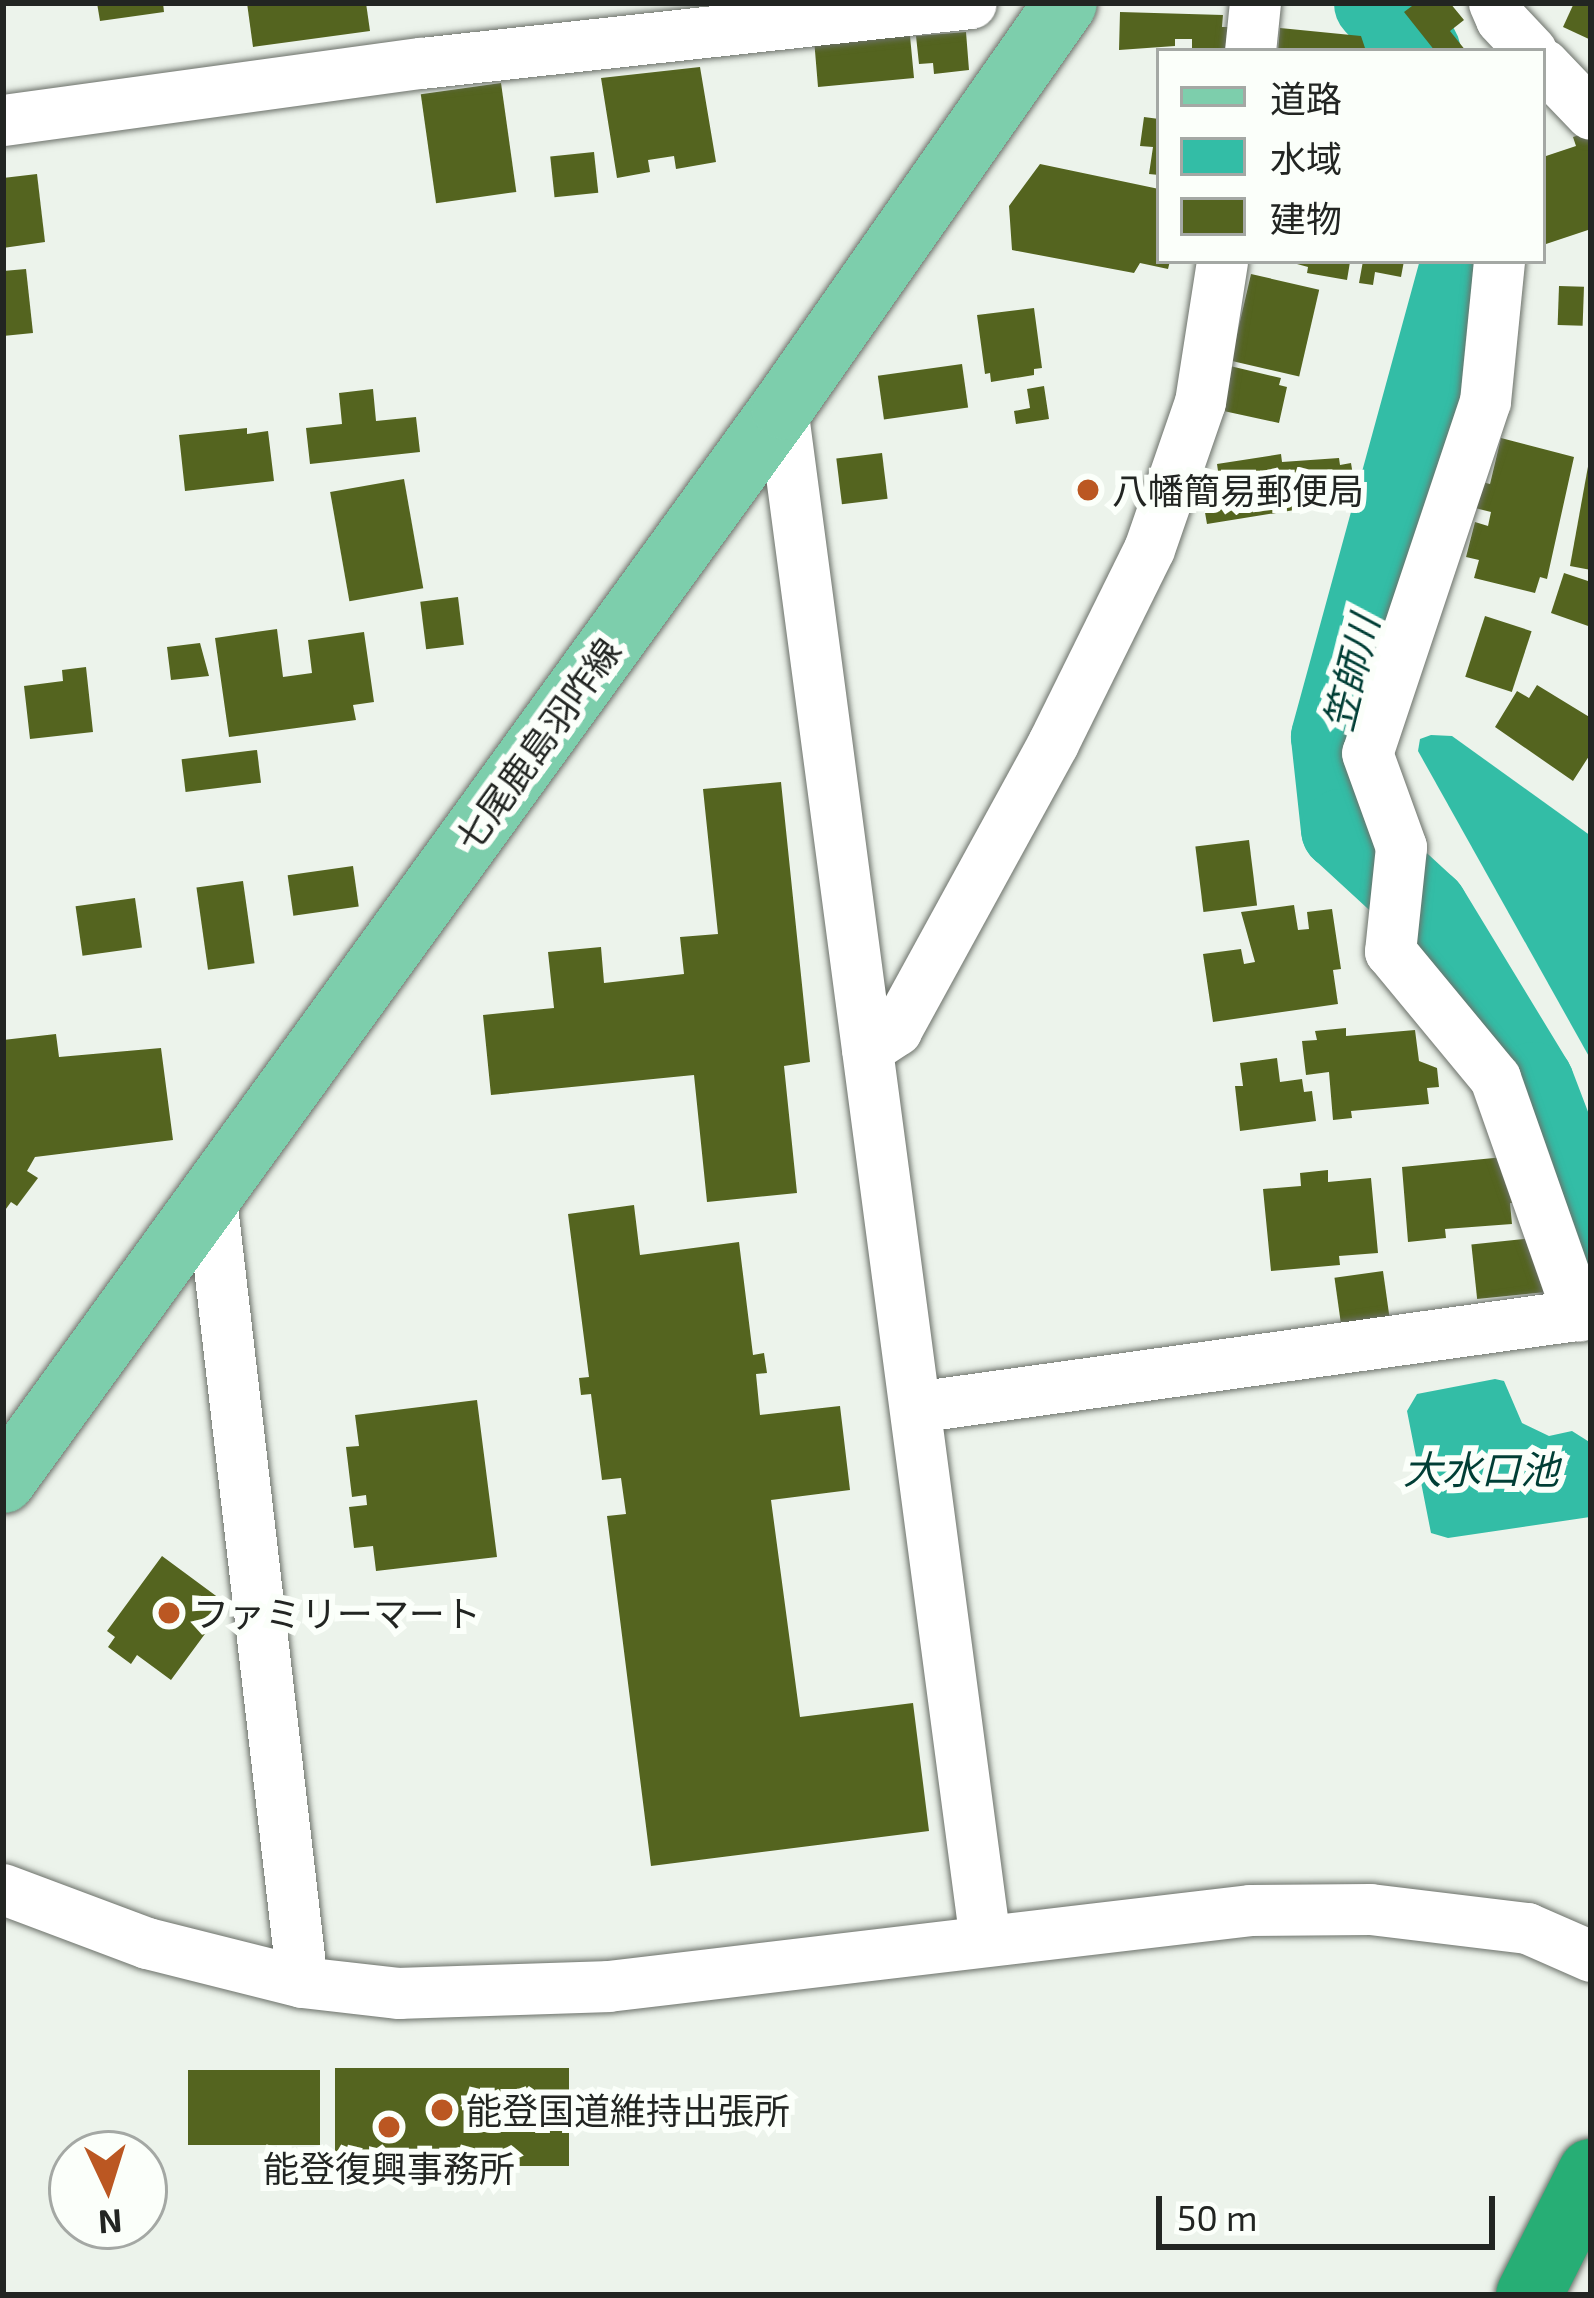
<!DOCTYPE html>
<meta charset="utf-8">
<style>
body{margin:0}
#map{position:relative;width:1594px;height:2298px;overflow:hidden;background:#ecf3eb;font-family:"Exo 2","Noto Sans JP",sans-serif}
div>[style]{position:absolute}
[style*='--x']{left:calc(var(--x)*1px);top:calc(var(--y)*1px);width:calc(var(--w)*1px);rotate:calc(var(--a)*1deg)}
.water>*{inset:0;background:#33bda6}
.river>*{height:81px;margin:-40.5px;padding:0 40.5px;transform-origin:40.5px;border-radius:40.5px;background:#33bda6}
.building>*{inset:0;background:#54641f;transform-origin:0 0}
.roads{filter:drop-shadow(0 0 3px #6c716a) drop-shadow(0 0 3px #6c716a)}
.minor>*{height:51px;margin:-25.5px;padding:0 25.5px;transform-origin:25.5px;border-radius:25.5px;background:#fff}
.major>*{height:63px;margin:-31.5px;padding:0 31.5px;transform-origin:31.5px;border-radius:31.5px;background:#7dceac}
.highway>*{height:66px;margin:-33px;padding:0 33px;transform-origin:33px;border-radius:33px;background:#27ae75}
.dots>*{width:33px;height:33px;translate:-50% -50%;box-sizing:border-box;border:6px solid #fbfffa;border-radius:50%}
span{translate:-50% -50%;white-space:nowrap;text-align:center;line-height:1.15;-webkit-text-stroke:12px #fbfffa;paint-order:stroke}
.poi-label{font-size:36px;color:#222522}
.left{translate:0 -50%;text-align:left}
.street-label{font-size:36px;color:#222522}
.water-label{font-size:39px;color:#003e35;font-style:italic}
.frame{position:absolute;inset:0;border:6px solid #222522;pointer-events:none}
.legend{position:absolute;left:1156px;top:48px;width:390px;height:216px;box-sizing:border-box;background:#fbfffa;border:3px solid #a4a8a4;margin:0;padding:15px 21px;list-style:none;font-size:36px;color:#222522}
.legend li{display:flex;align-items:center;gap:24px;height:60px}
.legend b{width:60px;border:3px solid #a4a8a4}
.north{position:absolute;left:48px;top:2130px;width:120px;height:120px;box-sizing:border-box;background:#fbfffa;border:3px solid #a4a8a4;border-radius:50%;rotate:176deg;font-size:33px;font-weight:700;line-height:48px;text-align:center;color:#222522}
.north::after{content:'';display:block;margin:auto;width:42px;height:54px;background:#bb5722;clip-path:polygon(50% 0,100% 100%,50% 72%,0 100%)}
.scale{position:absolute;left:1156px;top:2196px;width:339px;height:54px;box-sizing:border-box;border:6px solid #222522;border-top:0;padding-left:15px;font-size:36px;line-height:42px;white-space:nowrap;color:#222522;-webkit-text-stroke:9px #fbfffa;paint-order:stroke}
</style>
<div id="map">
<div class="water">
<div style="clip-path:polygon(1431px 735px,1452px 736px,1591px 836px,1591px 1060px,1418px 751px,1420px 739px)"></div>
<div style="clip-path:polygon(1495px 1379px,1504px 1381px,1522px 1423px,1549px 1436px,1572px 1431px,1591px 1443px,1590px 1517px,1448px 1538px,1431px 1533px,1407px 1411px,1417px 1394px)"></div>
</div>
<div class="river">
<div style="--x:1374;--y:3;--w:66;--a:46.2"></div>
<div style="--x:1461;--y:261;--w:493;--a:105.3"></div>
<div style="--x:1331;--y:737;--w:93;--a:83.8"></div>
<div style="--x:1341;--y:829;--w:117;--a:42.6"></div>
<div style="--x:1427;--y:908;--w:204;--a:58.7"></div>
<div style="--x:1533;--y:1082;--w:163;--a:69.1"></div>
</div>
<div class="building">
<div style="clip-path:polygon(97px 3px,163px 3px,164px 12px,100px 21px)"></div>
<div style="clip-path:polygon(247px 3px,366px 3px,370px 31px,253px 47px)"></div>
<div style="clip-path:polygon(1416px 3px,1450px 3px,1464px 20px,1450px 31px,1466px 51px,1435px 51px,1404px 12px)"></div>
<div style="clip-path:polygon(1574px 3px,1591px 3px,1591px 40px,1563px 27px)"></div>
<div style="clip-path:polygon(1120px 12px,1223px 15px,1222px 27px,1233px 27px,1232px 49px,1192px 48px,1192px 39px,1175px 39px,1175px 46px,1119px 50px)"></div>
<div style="clip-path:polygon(1280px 28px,1361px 36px,1366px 51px,1278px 51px)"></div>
<div style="clip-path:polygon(895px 31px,895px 37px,910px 36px,914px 78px,818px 87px,814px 39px)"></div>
<div style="clip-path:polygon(966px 32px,969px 70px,934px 74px,933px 63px,919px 64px,916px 36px)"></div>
<div style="clip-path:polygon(700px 67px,716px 162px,676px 169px,674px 156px,648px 160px,650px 172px,617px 178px,601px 78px)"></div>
<div style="left:501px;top:83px;width:110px;height:81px;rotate:82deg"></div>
<div style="clip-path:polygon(1144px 117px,1159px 119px,1159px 175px,1149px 174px,1153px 147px,1140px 146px)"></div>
<div style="clip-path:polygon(1591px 131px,1591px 229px,1543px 245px,1543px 157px,1576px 146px,1573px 137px)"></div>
<div style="left:594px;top:152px;width:41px;height:44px;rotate:84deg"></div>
<div style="clip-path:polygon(1040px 164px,1159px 189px,1159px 261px,1170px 261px,1168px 269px,1140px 263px,1134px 273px,1012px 250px,1009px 206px)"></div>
<div style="clip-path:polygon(37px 174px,45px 242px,3px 248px,3px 178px)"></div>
<div style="clip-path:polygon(1286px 261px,1344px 261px,1350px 262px,1347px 280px,1307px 273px,1308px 267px)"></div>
<div style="clip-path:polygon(1363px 261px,1404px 261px,1401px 277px,1375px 272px,1373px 285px,1359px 283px)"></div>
<div style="clip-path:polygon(26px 269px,33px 333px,3px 336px,3px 271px)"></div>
<div style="left:1251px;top:274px;width:70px;height:89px;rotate:13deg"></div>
<div style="left:1559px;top:286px;width:25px;height:39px;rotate:2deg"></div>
<div style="clip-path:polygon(1034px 308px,1042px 368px,1034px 369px,1034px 375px,991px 382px,990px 373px,985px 374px,977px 315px)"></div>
<div style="left:962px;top:364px;width:44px;height:85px;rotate:82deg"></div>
<div style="clip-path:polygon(1230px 366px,1281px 378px,1279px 385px,1287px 387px,1279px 423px,1219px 410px)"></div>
<div style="clip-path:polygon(1044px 386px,1049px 419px,1016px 424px,1014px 411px,1030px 408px,1027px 389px)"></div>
<div style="clip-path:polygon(373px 389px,376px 421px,416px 417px,420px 452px,310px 464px,306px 428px,342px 424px,339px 393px)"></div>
<div style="clip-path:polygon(247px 428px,247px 434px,268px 431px,274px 481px,185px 491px,179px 435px)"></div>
<div style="clip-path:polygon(1501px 438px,1574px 457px,1547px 579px,1540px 577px,1535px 593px,1474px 578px,1479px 560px,1466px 557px,1475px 522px,1488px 526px,1491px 512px,1475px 508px,1482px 482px,1490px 484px)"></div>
<div style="left:882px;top:453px;width:46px;height:46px;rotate:83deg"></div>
<div style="clip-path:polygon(1281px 454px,1282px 462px,1339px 458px,1340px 465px,1351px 463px,1357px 500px,1207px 524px,1202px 495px,1221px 492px,1217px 464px)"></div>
<div style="clip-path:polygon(1589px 461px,1591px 461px,1591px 570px,1570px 566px)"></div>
<div style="left:404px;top:479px;width:111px;height:75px;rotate:80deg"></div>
<div style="clip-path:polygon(1564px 573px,1591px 582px,1591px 627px,1551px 613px)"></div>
<div style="left:458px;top:597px;width:48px;height:38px;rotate:83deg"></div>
<div style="left:1485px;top:616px;width:49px;height:64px;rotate:18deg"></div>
<div style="clip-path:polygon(277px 629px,283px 677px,312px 673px,308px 640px,364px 632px,374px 702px,353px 705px,356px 720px,229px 737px,215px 638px)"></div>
<div style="clip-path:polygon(200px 643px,209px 676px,171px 680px,167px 647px)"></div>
<div style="clip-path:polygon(86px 667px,93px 732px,30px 739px,24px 686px,63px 681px,62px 670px)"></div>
<div style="clip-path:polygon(1537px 685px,1591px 718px,1591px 753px,1573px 781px,1495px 727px,1517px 691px,1529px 698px)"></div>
<div style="left:257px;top:750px;width:33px;height:76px;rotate:83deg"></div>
<div style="clip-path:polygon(781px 782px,810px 1062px,784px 1066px,797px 1193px,707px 1202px,694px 1075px,491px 1095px,483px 1015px,554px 1008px,548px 952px,601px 947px,604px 983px,684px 974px,680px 937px,718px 934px,703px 789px)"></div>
<div style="left:1249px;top:840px;width:66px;height:54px;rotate:83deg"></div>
<div style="left:353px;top:866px;width:41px;height:66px;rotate:82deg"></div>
<div style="left:243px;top:881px;width:83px;height:47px;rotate:82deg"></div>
<div style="left:135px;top:898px;width:50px;height:60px;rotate:82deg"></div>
<div style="clip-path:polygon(1294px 905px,1298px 930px,1309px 929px,1307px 912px,1332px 909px,1341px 969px,1333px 970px,1338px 1004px,1213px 1022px,1203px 954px,1241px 949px,1244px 964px,1255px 962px,1241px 912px)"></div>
<div style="clip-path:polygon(1346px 1028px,1346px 1036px,1415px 1030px,1419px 1061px,1437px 1068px,1439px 1087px,1427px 1088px,1429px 1104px,1351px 1111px,1352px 1118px,1333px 1120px,1329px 1072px,1306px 1075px,1302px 1041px,1317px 1040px,1315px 1031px)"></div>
<div style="clip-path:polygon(56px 1034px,59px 1057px,161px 1048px,173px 1140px,35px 1157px,27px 1171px,38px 1178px,17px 1206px,11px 1202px,3px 1213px,3px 1040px)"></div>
<div style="clip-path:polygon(1277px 1058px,1280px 1082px,1302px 1079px,1304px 1092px,1312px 1091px,1316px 1121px,1240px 1131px,1235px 1086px,1243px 1086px,1240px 1063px)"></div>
<div style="clip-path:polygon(1504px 1157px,1515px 1203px,1510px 1203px,1512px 1224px,1445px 1229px,1446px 1238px,1408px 1242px,1402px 1167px)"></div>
<div style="clip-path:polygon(1328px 1170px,1328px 1182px,1371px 1178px,1378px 1253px,1339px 1256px,1340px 1265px,1271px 1271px,1263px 1189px,1301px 1186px,1300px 1173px)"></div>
<div style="clip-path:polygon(634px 1205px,640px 1255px,739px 1242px,753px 1355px,764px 1353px,767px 1373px,756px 1374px,760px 1415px,840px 1406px,850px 1490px,771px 1500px,800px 1717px,913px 1703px,929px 1831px,651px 1866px,607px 1516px,626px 1514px,621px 1478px,602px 1480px,591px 1394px,581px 1395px,579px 1378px,589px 1377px,568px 1214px)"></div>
<div style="left:1542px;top:1237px;width:55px;height:71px;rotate:84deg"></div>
<div style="left:1383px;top:1271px;width:49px;height:49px;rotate:82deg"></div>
<div style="clip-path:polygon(477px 1400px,497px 1557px,376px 1571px,373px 1546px,354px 1548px,349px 1507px,367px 1505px,366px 1495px,352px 1497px,346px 1447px,359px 1446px,355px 1415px)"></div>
<div style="clip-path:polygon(162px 1556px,227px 1604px,171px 1680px,137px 1655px,131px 1664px,108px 1647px,115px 1637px,107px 1631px)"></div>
<div style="left:569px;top:2068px;width:98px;height:234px;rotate:90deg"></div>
<div style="left:320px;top:2070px;width:75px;height:132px;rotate:90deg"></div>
</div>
<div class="roads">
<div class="minor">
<div style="--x:1494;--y:3;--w:17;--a:66"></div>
<div style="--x:1501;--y:19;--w:44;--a:46.8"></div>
<div style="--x:1250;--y:51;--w:48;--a:-84.1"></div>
<div style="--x:1543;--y:64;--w:69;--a:46.2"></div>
<div style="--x:3;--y:120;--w:422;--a:-7.8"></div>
<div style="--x:421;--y:63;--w:553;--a:-6.23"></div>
<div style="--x:1499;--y:261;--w:141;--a:95.7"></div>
<div style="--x:1485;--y:401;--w:371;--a:108.5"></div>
<div style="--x:1367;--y:753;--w:100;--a:70.1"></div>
<div style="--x:1401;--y:847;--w:105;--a:96"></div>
<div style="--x:1390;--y:951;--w:165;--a:50.4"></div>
<div style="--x:1495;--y:1078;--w:252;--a:70.6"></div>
<div style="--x:782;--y:407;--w:1546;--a:82.46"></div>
<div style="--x:867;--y:1049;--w:35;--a:-33"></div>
<div style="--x:896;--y:1030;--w:327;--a:-61.3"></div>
<div style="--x:1053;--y:743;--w:216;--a:-63.7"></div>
<div style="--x:1149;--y:549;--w:156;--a:-70.9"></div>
<div style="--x:1200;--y:402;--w:143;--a:-81.1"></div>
<div style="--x:211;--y:1198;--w:789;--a:83.38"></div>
<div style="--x:915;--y:1407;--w:683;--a:-7.92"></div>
<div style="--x:3;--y:1889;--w:154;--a:20.6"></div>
<div style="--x:147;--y:1943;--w:160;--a:14.1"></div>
<div style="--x:302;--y:1982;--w:98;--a:6.5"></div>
<div style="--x:399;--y:1993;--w:209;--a:-1.9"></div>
<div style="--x:608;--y:1986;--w:646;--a:-6.75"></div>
<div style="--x:1250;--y:1910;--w:120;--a:-0.5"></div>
<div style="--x:1370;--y:1909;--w:158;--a:6.9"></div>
<div style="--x:1527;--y:1928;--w:70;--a:23.6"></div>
</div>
<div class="major">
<div style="--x:3;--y:1481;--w:1327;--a:-54.05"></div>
<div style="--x:782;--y:407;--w:493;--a:-55"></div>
</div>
<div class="highway">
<div style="--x:1529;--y:2295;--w:138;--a:-63.2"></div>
</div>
</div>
<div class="dots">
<div style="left:1088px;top:490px;background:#bb5722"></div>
<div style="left:169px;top:1613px;background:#bb5722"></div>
<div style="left:442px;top:2110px;background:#bb5722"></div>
<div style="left:389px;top:2127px;background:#bb5722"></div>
</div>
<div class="poi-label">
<span class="left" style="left:1112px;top:490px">八幡簡易郵便局</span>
<span class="left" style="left:193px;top:1613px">ファミリーマート</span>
<span class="left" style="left:466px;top:2110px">能登国道維持出張所</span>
<span style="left:389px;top:2168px">能登復興事務所</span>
</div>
<div class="street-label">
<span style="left:537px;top:744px;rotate:-54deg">七尾鹿島羽咋線</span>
</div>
<div class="water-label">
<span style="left:1351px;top:673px;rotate:-76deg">笠師川</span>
<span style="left:1481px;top:1469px">大水口池</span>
</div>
<div class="frame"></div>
<ul class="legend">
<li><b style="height:15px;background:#7dceac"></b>道路</li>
<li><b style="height:33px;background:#33bda6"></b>水域</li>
<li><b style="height:33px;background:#54641f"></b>建物</li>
</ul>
<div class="north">N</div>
<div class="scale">50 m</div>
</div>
